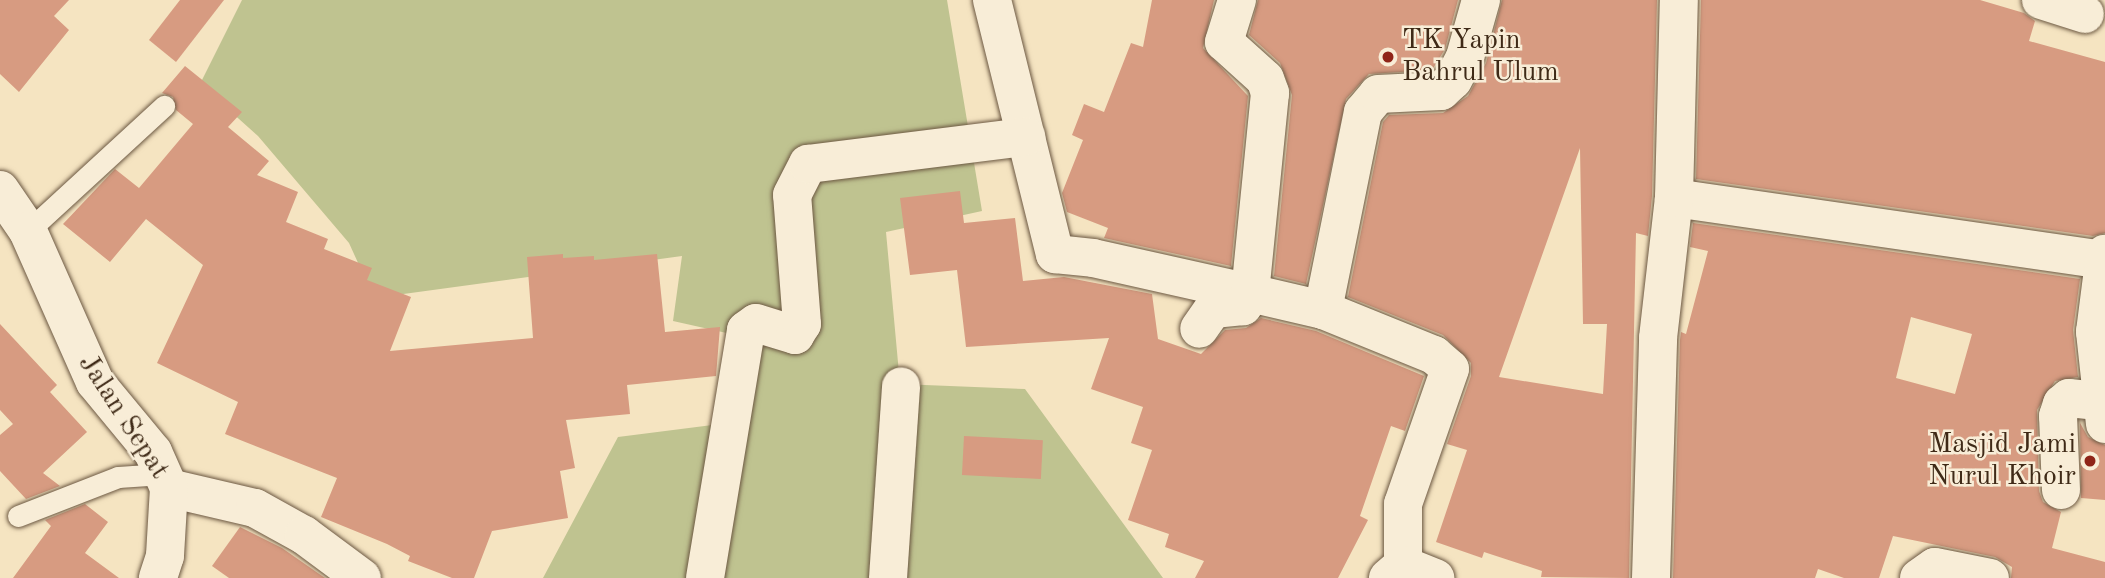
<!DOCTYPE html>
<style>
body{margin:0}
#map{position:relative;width:2105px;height:578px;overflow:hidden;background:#f5e4c1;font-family:"Old Standard TT",serif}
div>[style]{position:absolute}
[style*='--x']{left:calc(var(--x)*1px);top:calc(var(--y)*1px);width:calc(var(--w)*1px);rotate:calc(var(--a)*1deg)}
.green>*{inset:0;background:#bfc390}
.building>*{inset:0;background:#d79b81;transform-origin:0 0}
.roads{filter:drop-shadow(0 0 2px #6c5842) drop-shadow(0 0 2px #6c5842)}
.service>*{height:21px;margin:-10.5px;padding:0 10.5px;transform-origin:10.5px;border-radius:10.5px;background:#f8edd7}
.minor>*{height:38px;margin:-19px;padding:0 19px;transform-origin:19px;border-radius:19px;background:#f8edd7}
.tertiary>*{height:38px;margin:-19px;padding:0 19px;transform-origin:19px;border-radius:19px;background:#f8edd7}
.dots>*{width:19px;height:19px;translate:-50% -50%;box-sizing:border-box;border:4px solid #f8edd7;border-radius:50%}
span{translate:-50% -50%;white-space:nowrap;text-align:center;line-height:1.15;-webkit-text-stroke:5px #f8edd7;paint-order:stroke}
.poi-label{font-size:28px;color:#3f2a17}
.left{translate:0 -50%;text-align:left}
.right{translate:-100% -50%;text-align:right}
.street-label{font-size:28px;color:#3f2a17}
</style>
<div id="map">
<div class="green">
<div style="clip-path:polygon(242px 0,947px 0,982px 211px,886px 232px,900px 384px,1025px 389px,1163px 578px,543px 578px,618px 437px,736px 422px,740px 336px,673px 321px,682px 256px,374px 298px,349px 243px,258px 136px,200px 84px)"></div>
</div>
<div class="building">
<div style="clip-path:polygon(0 0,69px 0,54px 16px,69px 30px,19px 92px,0 74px)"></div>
<div style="clip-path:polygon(180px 0,224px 0,176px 62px,149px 40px)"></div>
<div style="clip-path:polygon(1152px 0,1214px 0,1203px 48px,1248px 96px,1231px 266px,1104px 238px,1108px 228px,1067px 212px,1062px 193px,1083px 140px,1072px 135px,1084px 104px,1104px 112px,1131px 43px,1143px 47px)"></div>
<div style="clip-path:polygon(1258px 0,1458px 0,1445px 49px,1432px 70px,1369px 74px,1346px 99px,1306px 284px,1274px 276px,1292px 95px,1280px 63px,1249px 35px)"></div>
<div style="clip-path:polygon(evenodd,1502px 0,1657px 0,1652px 196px,1648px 236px,1636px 233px,1629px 578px,1541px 577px,1542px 571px,1484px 552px,1482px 558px,1436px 542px,1467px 450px,1447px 444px,1471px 376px,1471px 363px,1443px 335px,1348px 297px,1383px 122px,1389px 115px,1443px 113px,1468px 96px,1486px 63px,1502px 0,1580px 148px,1583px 324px,1607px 324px,1603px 394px,1499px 377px,1580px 148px)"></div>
<div style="clip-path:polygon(1701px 0,1980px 0,2024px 13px,2035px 21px,2029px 41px,2105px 62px,2105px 233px,2093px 236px,1696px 179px)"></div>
<div style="clip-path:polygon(185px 66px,242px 112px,228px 127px,269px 161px,257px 175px,298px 192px,286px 222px,328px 239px,324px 249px,372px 268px,367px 280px,411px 297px,390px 351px,533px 338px,527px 257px,563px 254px,563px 258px,594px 256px,594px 260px,657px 254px,665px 332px,720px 327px,716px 376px,627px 385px,630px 414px,566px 420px,575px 468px,560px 471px,568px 518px,492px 531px,474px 578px,452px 578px,408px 561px,410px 556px,387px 544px,321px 517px,337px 478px,225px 434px,238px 402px,157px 363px,203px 265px,146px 219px,110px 262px,63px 224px,115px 169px,139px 188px,193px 124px,176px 110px,173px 97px,162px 93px)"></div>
<div style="clip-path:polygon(960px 191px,964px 223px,1015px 218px,1023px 281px,1064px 277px,1152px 294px,1158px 339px,1201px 354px,1225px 330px,1246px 328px,1261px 318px,1316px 331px,1424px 376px,1405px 431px,1391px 426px,1360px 516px,1368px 520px,1338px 578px,1195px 578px,1204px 561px,1165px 547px,1169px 534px,1128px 520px,1152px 450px,1131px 443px,1143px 407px,1091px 389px,1109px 338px,966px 347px,957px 270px,910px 275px,900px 198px)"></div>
<div style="clip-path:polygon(evenodd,1693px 223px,2080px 279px,2073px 330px,2078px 377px,2055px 381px,2037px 410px,2039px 491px,2043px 502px,2061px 512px,2052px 548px,2105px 562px,2105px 578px,2011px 578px,2012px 567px,1995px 557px,1893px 536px,1879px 578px,1844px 578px,1818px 569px,1815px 578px,1673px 578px,1680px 340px,1681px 332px,1686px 334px,1708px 251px,1690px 247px,1693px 223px,1911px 317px,1972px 334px,1955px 394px,1896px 378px,1911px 317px)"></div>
<div style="clip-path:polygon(0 324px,57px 385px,50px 392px,87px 432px,43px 473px,60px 486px,26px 499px,0 471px,0 435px,13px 424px,0 410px)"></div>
<div style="clip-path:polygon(2080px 423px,2088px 437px,2105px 445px,2105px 500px,2081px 498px)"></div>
<div style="left:964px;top:436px;width:79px;height:39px;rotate:3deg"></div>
<div style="clip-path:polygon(85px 504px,108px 522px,85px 553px,119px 578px,13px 578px,51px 526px,45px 520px)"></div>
<div style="clip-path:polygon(240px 527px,282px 548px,325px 578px,229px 578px,212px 566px)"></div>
</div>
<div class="roads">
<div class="service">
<div style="--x:28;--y:231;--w:185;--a:-42.6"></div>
<div style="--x:18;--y:516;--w:107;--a:-21.3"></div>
<div style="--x:118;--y:477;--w:45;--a:-3.8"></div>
</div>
<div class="minor">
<div style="--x:992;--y:0;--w:262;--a:76.1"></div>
<div style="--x:1055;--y:254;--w:38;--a:6"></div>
<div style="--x:1093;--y:258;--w:161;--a:12.6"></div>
<div style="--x:1250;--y:293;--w:15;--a:118"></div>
<div style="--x:1243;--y:306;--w:30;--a:174"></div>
<div style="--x:1213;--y:309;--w:24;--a:125"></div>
<div style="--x:1237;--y:0;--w:44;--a:107.2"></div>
<div style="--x:1224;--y:42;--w:55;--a:42.1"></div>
<div style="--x:1265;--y:79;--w:15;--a:70"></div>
<div style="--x:1270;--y:93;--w:201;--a:95.7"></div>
<div style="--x:1250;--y:293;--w:75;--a:13.1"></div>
<div style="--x:1323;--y:310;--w:120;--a:22.1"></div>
<div style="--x:1434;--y:355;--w:21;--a:41"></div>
<div style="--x:1450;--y:369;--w:143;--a:109.2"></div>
<div style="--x:1403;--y:504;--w:61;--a:90"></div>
<div style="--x:1403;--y:565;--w:20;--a:139"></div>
<div style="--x:2041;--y:0;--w:46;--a:17.7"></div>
<div style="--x:1674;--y:198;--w:433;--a:8.2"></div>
<div style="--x:1323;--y:310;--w:202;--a:-78.6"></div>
<div style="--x:1363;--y:112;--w:23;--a:-50"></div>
<div style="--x:1378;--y:94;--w:63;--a:-2.7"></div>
<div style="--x:1441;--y:91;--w:16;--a:-43"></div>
<div style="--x:1453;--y:80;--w:26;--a:-62"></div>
<div style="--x:1465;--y:57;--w:59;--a:-74.3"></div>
<div style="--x:2105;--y:424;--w:93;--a:-96.2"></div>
<div style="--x:2095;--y:332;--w:79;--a:-82.7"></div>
<div style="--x:169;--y:488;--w:88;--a:13.1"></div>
<div style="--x:255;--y:508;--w:56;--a:28.9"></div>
<div style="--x:304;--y:535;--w:72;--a:36.6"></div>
<div style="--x:2061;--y:490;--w:74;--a:-92.3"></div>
<div style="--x:2058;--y:416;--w:13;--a:-72"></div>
<div style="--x:2062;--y:404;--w:9;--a:-41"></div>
<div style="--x:2069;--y:398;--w:36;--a:6"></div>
<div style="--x:1403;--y:565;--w:35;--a:22"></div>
<div style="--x:705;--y:578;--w:251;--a:-80.6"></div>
<div style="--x:746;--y:330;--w:12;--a:-35"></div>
<div style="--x:756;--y:323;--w:41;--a:17.1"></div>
<div style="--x:795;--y:335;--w:13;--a:-58"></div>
<div style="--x:802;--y:324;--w:129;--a:-94.4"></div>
<div style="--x:792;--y:195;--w:35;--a:-63"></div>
<div style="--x:808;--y:164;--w:220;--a:-7.1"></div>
<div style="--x:888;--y:578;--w:192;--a:-86.1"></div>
<div style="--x:1651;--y:578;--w:240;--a:-88.3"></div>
<div style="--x:1658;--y:338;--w:141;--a:-83.5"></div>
<div style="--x:1674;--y:198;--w:198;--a:-88.6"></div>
<div style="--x:1919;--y:578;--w:19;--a:-35"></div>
<div style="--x:1935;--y:567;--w:56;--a:11.3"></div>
</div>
<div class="tertiary">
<div style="--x:0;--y:190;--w:50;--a:55.7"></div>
<div style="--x:28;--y:231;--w:165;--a:66.1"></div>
<div style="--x:95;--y:382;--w:91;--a:50.4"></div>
<div style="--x:153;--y:452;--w:39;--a:66"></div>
<div style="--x:169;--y:488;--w:68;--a:93.4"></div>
<div style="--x:165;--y:556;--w:23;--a:108"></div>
</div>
</div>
<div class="dots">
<div style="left:1388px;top:57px;background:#8f2418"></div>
<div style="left:2090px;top:461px;background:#8f2418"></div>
</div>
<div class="poi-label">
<span class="left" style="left:1402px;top:57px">TK Yapin<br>Bahrul Ulum</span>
<span class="right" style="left:2076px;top:461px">Masjid Jami<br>Nurul Khoir</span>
</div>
<div class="street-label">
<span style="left:123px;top:417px;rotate:57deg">Jalan Sepat</span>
</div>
</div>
